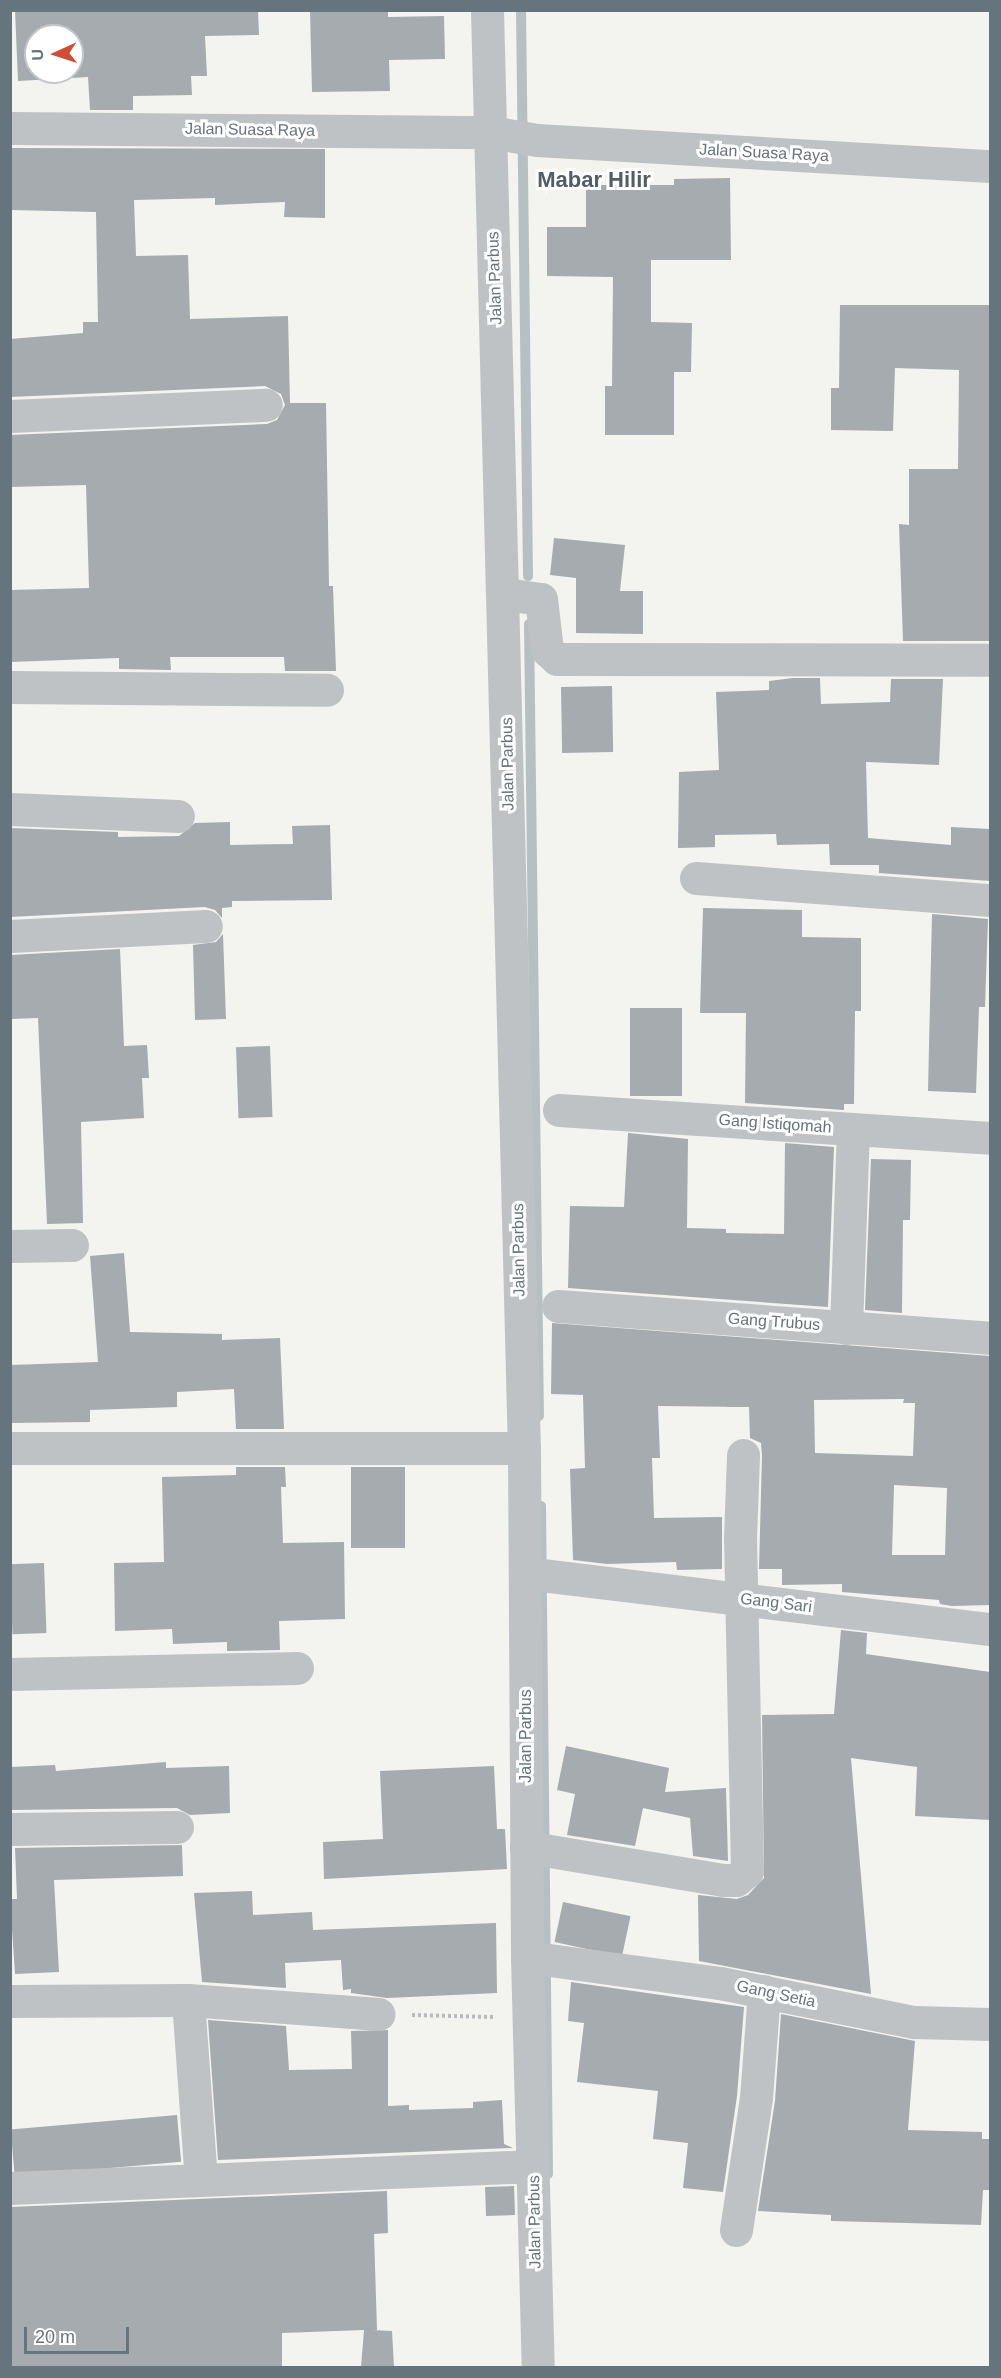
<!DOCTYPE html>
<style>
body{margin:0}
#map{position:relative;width:1001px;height:2378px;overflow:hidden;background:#f3f3f0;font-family:Helvetica,sans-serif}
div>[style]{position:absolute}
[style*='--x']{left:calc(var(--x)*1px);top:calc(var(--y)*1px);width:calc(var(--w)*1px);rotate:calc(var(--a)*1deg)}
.stream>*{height:10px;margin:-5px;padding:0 5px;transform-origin:5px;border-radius:5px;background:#b6c0c3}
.building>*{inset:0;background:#a5abaf;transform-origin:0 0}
.path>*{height:4px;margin-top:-2px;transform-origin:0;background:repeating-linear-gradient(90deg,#b8bbbc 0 3px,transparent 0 6px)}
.minor>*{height:33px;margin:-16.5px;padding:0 16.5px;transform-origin:16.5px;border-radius:16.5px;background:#bfc2c4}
span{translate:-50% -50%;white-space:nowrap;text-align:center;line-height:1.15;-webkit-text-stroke:6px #fff;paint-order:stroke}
.street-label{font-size:16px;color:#66747d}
.district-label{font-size:22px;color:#535d63;font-weight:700}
.frame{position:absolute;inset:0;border:12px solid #66747d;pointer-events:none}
.north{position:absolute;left:24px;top:24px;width:60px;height:60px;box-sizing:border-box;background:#fff;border:2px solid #c2c7cb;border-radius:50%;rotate:267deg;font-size:16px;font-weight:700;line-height:24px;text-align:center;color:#66747d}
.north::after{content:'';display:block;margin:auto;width:21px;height:27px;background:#cd5036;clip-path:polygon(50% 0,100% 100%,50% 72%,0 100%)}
.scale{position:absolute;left:24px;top:2327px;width:105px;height:27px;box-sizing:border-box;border:3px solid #66747d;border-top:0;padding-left:8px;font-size:18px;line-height:21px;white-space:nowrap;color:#66747d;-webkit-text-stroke:4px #fff;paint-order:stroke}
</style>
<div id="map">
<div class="stream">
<div style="--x:521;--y:10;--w:566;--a:89.29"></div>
<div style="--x:529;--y:624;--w:792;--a:89.28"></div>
<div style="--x:541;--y:1506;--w:668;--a:89.4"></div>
</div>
<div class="building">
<div style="clip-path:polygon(evenodd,15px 10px,258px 10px,259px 35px,205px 36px,207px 76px,191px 76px,192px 95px,133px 96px,133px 110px,90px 110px,88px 77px,18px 81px,15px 10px,36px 36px,72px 36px,72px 72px,36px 72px,36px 36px)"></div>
<div style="clip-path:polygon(310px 10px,388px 10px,388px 17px,444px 16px,445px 59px,389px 60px,390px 91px,312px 92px)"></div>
<div style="clip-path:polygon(10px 148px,325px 149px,325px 218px,284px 217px,285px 202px,215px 205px,215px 198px,134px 200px,136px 256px,188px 255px,190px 319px,288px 316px,290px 403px,326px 403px,329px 586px,333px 586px,336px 671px,285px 671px,284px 657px,170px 657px,171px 670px,119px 669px,119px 658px,10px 662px,10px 590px,89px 588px,86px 485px,10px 487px,10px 435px,267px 424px,277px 420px,285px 405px,281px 394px,265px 386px,10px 397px,10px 339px,83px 333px,83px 322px,98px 322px,96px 212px,10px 210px)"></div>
<div style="clip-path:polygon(730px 178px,731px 260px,651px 260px,651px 322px,692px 323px,691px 372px,674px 372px,674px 435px,605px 435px,605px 386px,612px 386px,613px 277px,547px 276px,547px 227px,586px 227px,586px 185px,674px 185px,674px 179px)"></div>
<div style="clip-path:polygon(840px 305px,990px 305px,990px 641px,903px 641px,899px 524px,909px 525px,909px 469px,958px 469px,959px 370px,895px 368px,893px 431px,831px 430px,831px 388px,839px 388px)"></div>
<div style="clip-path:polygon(554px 538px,625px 545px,620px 591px,643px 591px,643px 634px,576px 633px,576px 578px,550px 575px)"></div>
<div style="clip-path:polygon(793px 678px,820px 678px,821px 704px,890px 702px,891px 679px,943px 679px,939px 765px,866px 762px,868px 838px,951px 845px,951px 827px,990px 829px,990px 881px,879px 873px,879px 865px,830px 865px,829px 844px,777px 845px,776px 834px,715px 835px,715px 847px,678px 848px,679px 772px,719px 770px,716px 692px,769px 690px,769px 681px)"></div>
<div style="left:612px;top:686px;width:66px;height:51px;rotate:89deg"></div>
<div style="clip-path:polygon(230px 822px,230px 845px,293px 844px,292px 826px,330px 825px,332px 900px,232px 901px,232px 907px,222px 908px,222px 918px,215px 910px,205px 907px,10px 917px,10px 828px,118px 832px,118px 837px,179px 836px,195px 823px)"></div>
<div style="clip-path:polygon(703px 908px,802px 910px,802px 937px,861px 938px,861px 1011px,855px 1011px,854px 1104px,844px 1104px,844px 1110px,745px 1103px,746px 1013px,700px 1013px)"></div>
<div style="clip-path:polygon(932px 914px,988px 919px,985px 1007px,979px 1007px,976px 1093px,928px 1091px)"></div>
<div style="clip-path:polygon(223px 934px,226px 1019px,195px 1020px,193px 945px,216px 942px)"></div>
<div style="clip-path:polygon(120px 949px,124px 1046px,147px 1045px,149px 1078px,142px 1078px,144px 1118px,81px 1122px,83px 1223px,47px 1224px,38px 1018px,10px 1019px,10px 955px)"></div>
<div style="left:630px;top:1008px;width:52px;height:88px"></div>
<div style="left:270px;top:1046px;width:71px;height:34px;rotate:88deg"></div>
<div style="clip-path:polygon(628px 1133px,688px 1139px,687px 1228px,726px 1229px,726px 1233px,784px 1234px,785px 1143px,834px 1147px,828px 1307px,568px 1288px,570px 1206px,624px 1207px)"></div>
<div style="clip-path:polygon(871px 1159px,911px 1160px,910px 1220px,903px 1220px,902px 1313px,865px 1310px)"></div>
<div style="clip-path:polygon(124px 1253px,130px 1332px,222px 1334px,222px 1340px,280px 1338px,284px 1429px,236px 1429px,234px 1389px,177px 1392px,177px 1407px,90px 1410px,90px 1422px,10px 1423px,10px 1365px,98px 1362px,90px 1256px)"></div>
<div style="clip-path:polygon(evenodd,552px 1323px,990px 1356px,990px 1605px,952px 1606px,940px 1604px,939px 1600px,842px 1592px,842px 1584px,782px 1585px,782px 1569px,759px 1569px,762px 1456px,761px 1443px,750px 1438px,749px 1407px,658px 1406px,660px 1458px,652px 1458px,654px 1518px,722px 1517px,722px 1569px,677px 1570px,676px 1562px,607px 1564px,573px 1560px,570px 1469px,585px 1468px,583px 1395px,551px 1394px,552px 1323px,904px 1399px,903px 1403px,915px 1403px,913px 1456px,815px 1453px,814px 1400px,904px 1399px,552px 1323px,894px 1485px,947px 1488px,945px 1555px,892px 1555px,894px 1485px)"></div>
<div style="clip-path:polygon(236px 1467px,285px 1467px,286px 1487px,281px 1487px,283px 1543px,344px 1542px,345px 1619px,279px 1621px,280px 1650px,227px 1651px,227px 1642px,173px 1644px,172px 1629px,115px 1631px,114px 1563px,164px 1562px,162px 1477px,236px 1475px)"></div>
<div style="left:351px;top:1467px;width:54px;height:81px"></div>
<div style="left:44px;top:1563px;width:70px;height:34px;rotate:88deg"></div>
<div style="clip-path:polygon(841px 1630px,867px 1633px,866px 1654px,990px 1672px,990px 1820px,915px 1816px,917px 1767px,851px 1758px,871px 1994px,699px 1961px,698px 1895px,737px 1899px,748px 1895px,764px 1878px,762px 1715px,834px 1714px)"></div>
<div style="clip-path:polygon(566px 1746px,669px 1768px,665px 1792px,726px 1788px,728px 1861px,693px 1856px,690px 1818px,643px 1808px,635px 1846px,567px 1835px,575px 1794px,557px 1790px)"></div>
<div style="clip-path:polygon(166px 1762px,166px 1768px,229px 1766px,230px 1813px,190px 1815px,177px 1808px,10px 1810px,10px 1767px,55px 1765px,56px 1771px)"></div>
<div style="clip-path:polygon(494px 1766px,497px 1829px,505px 1829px,507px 1869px,324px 1879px,323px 1842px,383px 1839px,380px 1771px)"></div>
<div style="clip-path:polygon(182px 1845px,183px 1876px,54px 1880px,59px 1972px,15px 1974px,10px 1899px,17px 1899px,15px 1848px)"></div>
<div style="clip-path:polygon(252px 1891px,253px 1915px,312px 1912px,313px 1930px,496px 1923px,497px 1993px,387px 1998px,351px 1993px,351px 1989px,343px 1990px,341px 1960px,285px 1963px,286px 1988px,202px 1982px,194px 1893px)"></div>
<div style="left:563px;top:1902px;width:69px;height:41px;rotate:12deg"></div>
<div style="clip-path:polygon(571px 1982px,744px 2007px,737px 2096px,723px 2192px,683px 2188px,688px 2143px,653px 2139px,658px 2091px,577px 2082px,584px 2023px,568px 2021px)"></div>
<div style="clip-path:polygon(781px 2014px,915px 2041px,908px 2130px,982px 2132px,982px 2139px,990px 2139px,990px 2190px,983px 2190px,981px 2225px,831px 2221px,831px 2215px,758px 2211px,775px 2101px)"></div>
<div style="clip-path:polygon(208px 2020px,286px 2026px,289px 2070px,352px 2069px,351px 2031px,388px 2030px,388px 2106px,409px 2105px,409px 2110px,473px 2108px,473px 2102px,502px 2100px,504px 2144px,513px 2148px,218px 2160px)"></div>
<div style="left:177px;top:2115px;width:47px;height:167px;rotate:85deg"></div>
<div style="left:514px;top:2186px;width:29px;height:29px;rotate:88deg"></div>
<div style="clip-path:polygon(387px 2191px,388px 2233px,374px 2234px,377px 2330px,372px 2330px,392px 2331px,394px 2367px,361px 2367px,364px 2330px,282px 2333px,282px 2367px,10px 2367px,10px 2207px)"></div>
</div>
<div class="path">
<div style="--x:412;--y:2015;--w:82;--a:1.4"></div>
</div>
<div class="minor">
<div style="--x:487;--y:10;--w:1438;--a:88.53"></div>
<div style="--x:524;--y:1448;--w:509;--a:89.66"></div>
<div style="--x:527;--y:1957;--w:411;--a:88.5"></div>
<div style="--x:10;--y:128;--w:480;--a:0.5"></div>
<div style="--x:490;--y:132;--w:48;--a:9.7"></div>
<div style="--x:537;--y:140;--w:454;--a:3.3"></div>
<div style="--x:10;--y:416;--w:256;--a:-2.5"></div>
<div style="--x:505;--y:594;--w:36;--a:8"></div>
<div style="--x:541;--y:599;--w:51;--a:83.3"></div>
<div style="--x:547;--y:650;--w:13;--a:42"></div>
<div style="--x:557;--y:659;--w:433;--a:0.1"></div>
<div style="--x:10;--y:687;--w:317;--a:0.5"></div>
<div style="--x:10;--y:809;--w:168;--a:2.4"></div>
<div style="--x:696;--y:878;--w:295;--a:4.3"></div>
<div style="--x:10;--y:936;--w:196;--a:-2.9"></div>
<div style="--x:559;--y:1110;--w:432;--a:3.7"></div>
<div style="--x:10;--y:1246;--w:62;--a:-0.9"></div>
<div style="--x:558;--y:1306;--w:433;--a:4.2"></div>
<div style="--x:846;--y:1328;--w:199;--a:-88"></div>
<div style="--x:10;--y:1448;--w:514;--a:0"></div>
<div style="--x:525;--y:1573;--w:468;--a:6.9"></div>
<div style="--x:10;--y:1674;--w:287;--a:-1.2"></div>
<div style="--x:10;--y:1829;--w:167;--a:-0.7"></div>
<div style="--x:526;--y:1847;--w:200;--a:9.5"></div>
<div style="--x:723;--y:1880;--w:13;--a:0"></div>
<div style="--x:736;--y:1880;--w:14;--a:-39"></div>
<div style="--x:747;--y:1871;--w:333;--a:-91.2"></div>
<div style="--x:740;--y:1538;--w:83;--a:-87.9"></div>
<div style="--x:527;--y:1957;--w:195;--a:7.7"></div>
<div style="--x:720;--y:1983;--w:198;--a:11.4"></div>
<div style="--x:914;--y:2022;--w:76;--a:1.5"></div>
<div style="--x:188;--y:2000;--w:180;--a:85.9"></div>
<div style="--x:10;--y:2001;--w:178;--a:-0.3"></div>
<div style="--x:188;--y:2000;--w:191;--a:4.2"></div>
<div style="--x:10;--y:2188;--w:524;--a:-2.4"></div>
<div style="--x:736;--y:2230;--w:134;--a:-81.4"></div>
<div style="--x:756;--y:2098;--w:107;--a:-85.7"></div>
</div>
<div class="street-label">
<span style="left:250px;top:130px;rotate:1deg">Jalan Suasa Raya</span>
<span style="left:764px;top:153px;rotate:3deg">Jalan Suasa Raya</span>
<span style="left:495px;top:278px;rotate:-92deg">Jalan Parbus</span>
<span style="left:508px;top:764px;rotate:-91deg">Jalan Parbus</span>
<span style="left:775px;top:1124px;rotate:4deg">Gang Istiqomah</span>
<span style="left:519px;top:1250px;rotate:-91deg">Jalan Parbus</span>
<span style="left:774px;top:1322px;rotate:4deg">Gang Trubus</span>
<span style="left:776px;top:1603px;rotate:7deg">Gang Sari</span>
<span style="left:526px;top:1736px;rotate:-90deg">Jalan Parbus</span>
<span style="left:776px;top:1994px;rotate:12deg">Gang Setia</span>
<span style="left:535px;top:2222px;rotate:-91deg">Jalan Parbus</span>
</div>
<div class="district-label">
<span style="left:594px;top:180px">Mabar Hilir</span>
</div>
<div class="frame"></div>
<div class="north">U</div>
<div class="scale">20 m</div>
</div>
